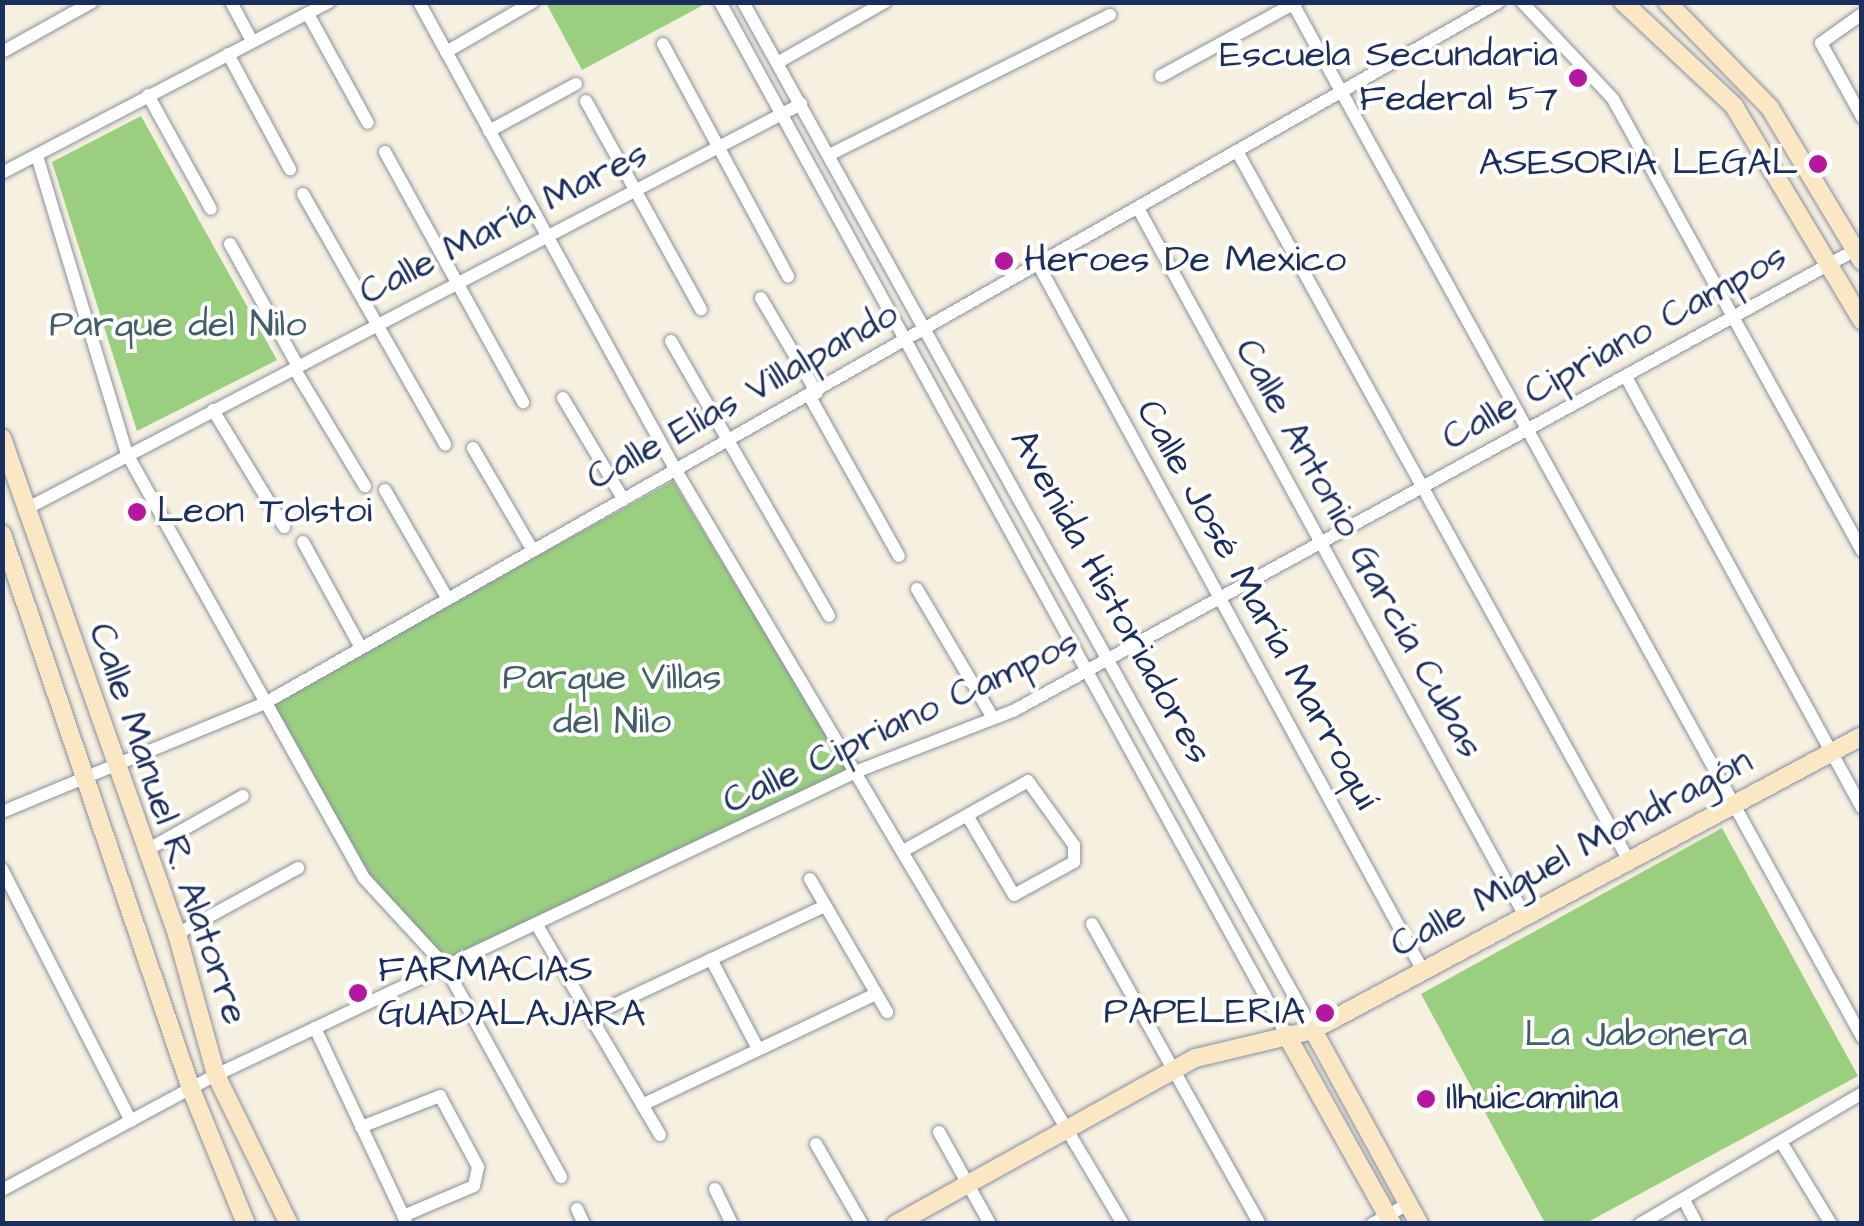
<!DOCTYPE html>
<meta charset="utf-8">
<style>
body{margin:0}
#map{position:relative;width:1864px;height:1226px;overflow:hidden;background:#f6f0e0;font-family:"Architects Daughter",sans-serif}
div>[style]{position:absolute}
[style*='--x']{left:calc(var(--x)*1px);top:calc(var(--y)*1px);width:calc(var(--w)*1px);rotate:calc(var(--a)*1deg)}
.green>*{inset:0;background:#9bcf80}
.roads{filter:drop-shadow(0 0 2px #88909f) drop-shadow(0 0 2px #88909f)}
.street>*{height:12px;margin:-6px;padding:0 6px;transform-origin:6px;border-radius:6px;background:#fff}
.secondary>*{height:18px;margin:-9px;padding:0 9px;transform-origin:9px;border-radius:9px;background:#fbe7c3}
.dots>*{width:28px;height:28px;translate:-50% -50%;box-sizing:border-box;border:5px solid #fff;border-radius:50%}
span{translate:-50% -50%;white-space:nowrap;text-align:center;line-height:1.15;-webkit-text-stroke:8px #fff;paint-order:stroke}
.poi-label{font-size:38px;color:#1b2f5e}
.right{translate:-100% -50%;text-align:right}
.left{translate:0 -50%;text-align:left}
.street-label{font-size:38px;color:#1b2f5e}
.park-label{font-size:38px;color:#415f68}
.frame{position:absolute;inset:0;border:5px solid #1b2f5e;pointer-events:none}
</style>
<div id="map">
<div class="green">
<div style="clip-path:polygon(709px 2px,582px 70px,546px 3px,546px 2px)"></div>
<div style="clip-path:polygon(141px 116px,277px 360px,137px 431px,52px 162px)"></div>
<div style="clip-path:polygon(673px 481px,848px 769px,446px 959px,374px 890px,269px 704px)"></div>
<div style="clip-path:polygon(1722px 828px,1858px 1076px,1586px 1223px,1545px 1223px,1421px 994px)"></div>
</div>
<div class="roads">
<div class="street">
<div style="--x:231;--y:2;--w:44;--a:61.7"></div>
<div style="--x:419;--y:2;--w:530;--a:61.26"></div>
<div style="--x:674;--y:467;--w:880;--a:59.33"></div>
<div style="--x:720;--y:2;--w:1177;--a:61.26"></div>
<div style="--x:743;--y:2;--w:1175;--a:60.99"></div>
<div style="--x:1292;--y:2;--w:1182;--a:61.16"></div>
<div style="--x:1522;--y:2;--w:133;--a:46.8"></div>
<div style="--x:1613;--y:99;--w:516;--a:61.15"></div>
<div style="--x:308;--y:14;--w:124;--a:61.2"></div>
<div style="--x:1862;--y:14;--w:50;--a:144.7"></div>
<div style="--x:1821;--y:43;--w:85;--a:61"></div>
<div style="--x:663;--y:44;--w:264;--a:61.7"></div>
<div style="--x:4;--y:51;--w:101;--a:-29.1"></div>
<div style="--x:446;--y:52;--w:100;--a:-29.9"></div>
<div style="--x:228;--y:54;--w:131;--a:61.7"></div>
<div style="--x:777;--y:63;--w:124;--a:-29.5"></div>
<div style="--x:1161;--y:76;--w:155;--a:-28.6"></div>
<div style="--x:148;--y:95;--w:130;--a:61.1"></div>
<div style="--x:586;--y:101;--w:238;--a:61.1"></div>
<div style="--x:489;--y:131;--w:99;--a:-28.4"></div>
<div style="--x:385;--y:152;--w:286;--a:61.1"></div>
<div style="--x:1238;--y:153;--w:809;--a:61.09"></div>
<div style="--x:829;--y:155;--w:314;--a:-26.5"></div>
<div style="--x:37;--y:156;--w:311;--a:73.2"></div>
<div style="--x:127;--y:454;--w:486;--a:60.8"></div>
<div style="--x:364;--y:878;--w:120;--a:47.4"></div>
<div style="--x:445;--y:966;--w:241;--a:61.2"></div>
<div style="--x:2;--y:173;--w:369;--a:-27.6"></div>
<div style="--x:303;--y:194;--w:288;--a:60.4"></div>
<div style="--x:1139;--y:210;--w:805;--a:61.33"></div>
<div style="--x:230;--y:244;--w:140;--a:60.9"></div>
<div style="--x:1039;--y:266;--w:803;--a:61.42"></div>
<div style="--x:761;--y:298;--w:110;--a:59.5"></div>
<div style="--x:671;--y:341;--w:317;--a:60.1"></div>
<div style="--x:294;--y:368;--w:138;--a:59"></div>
<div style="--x:1626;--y:377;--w:491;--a:61.3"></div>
<div style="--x:810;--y:397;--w:182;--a:60.8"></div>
<div style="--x:563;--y:398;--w:115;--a:59.2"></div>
<div style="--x:213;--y:410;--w:137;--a:58.7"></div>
<div style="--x:473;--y:448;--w:117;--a:59.7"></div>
<div style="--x:385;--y:490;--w:125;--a:60.1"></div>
<div style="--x:24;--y:510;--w:877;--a:-27.59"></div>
<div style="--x:303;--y:542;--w:121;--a:61.3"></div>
<div style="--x:917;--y:589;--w:150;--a:59.5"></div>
<div style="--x:2;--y:812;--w:285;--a:-22.5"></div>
<div style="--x:265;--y:703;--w:1419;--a:-29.6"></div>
<div style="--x:147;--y:850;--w:110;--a:-29.4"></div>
<div style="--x:903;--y:851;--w:143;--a:-29.2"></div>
<div style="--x:1028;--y:781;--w:79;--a:54.3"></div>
<div style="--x:1074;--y:845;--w:17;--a:90"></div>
<div style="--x:1074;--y:862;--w:68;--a:151.2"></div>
<div style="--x:1014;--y:895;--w:91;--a:-120.5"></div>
<div style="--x:2;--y:869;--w:283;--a:62.9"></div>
<div style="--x:810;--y:879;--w:154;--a:59.9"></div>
<div style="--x:1092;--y:924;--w:344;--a:60.8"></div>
<div style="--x:538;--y:927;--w:241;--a:59.6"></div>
<div style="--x:177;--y:934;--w:138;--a:-28.6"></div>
<div style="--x:711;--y:959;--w:102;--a:62.4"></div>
<div style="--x:590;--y:1016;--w:259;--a:-25.1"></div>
<div style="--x:315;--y:1028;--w:213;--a:64.8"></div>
<div style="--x:642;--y:1105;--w:257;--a:-25.4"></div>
<div style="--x:361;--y:1127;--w:85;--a:-21.4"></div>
<div style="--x:440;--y:1096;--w:81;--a:61.8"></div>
<div style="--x:478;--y:1167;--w:19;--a:102"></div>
<div style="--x:474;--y:1186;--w:77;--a:157.1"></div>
<div style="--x:939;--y:1132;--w:105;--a:61"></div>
<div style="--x:816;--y:1144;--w:92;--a:60.1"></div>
<div style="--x:1783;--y:1145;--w:92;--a:58.7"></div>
<div style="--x:715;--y:1189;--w:39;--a:64"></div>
<div style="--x:2;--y:1190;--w:243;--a:-28.3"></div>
<div style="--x:216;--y:1075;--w:710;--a:-25.34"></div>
<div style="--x:858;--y:771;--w:168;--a:-21.2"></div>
<div style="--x:1015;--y:710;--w:962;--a:-28.7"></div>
<div style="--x:1684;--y:1200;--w:27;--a:62"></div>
<div style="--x:577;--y:1209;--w:17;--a:65"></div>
<div style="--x:1372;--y:1224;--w:41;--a:-29.1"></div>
<div style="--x:1640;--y:1224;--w:258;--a:-30.5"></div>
</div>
<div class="secondary">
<div style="--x:1623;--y:2;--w:152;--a:43.1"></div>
<div style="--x:1734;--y:106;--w:250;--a:59.2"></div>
<div style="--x:1667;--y:2;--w:148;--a:45.8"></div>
<div style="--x:1770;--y:108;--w:179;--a:59"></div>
<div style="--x:2;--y:438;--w:526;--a:70.57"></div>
<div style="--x:177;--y:934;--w:146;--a:74.5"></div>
<div style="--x:216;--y:1075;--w:166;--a:63.9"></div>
<div style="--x:2;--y:534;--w:586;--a:71.19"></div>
<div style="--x:191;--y:1089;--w:146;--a:67.8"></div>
<div style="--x:1313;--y:1030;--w:221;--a:61.3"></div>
<div style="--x:1286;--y:1034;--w:218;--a:60.8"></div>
<div style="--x:896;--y:1224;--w:343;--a:-29"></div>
<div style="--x:1196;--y:1058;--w:120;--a:-13.5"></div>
<div style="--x:1313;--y:1030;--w:623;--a:-28.17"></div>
</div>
</div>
<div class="dots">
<div style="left:1578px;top:78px;background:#b5179e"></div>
<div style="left:1818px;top:164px;background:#b5179e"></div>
<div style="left:1004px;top:261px;background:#b5179e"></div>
<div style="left:137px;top:512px;background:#b5179e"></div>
<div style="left:358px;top:993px;background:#b5179e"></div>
<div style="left:1325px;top:1013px;background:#b5179e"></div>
<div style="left:1426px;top:1099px;background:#b5179e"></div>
</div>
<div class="poi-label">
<span class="right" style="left:1558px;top:78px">Escuela Secundaria<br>Federal 57</span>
<span class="right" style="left:1798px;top:164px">ASESORIA LEGAL</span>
<span class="left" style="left:1024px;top:261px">Heroes De Mexico</span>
<span class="left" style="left:157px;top:512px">Leon Tolstoi</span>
<span class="left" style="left:378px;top:993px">FARMACIAS<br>GUADALAJARA</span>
<span class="right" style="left:1305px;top:1013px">PAPELERIA</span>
<span class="left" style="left:1446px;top:1099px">Ilhuicamina</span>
</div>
<div class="street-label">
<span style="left:504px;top:224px;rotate:-27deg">Calle María Mares</span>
<span style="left:1615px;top:348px;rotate:-29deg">Calle Cipriano Campos</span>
<span style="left:743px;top:397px;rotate:-29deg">Calle Elías Villalpando</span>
<span style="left:1358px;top:549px;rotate:61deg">Calle Antonio García Cubas</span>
<span style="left:1110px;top:597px;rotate:61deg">Avenida Historiadores</span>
<span style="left:1257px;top:605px;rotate:61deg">Calle José María Marroquí</span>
<span style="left:901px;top:723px;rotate:-25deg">Calle Cipriano Campos</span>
<span style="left:167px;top:824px;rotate:71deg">Calle Manuel R. Alatorre</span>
<span style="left:1572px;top:854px;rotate:-28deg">Calle Miguel Mondragón</span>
</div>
<div class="park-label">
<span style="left:178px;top:326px">Parque del Nilo</span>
<span style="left:612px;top:701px">Parque Villas<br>del Nilo</span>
<span style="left:1636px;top:1036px">La Jabonera</span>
</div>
<div class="frame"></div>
</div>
